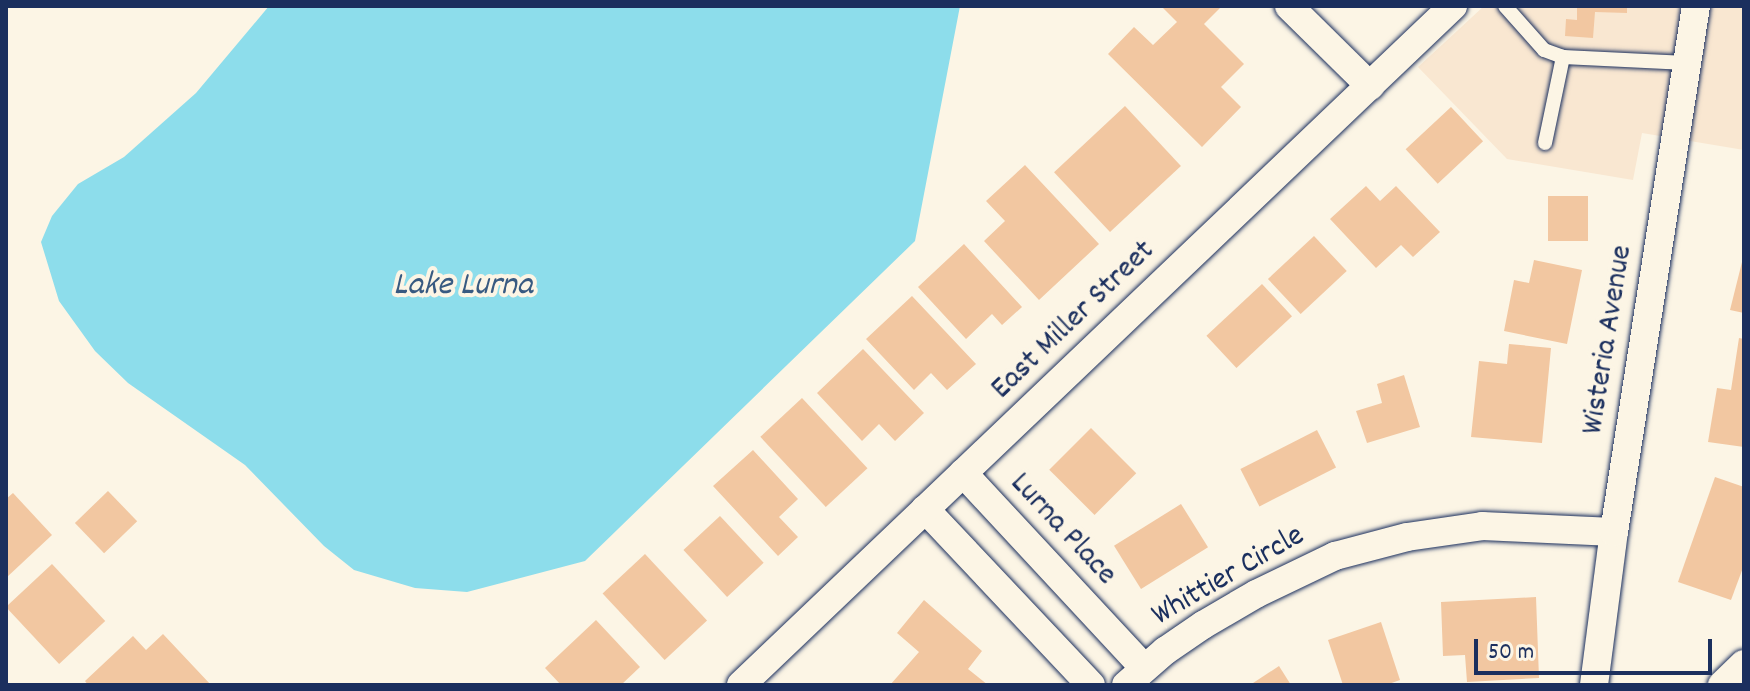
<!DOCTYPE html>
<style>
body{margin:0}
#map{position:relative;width:1750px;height:691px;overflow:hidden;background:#fcf5e5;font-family:Dekko,sans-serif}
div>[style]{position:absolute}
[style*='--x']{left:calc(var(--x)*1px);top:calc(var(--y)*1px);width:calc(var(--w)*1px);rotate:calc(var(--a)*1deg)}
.built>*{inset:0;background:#f9e7d1}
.water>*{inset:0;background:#8dddeb}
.building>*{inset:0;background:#f2c7a1;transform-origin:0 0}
.roads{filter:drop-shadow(0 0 2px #1b2f5e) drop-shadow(0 0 2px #1b2f5e)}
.service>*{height:14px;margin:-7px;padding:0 7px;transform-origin:7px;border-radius:7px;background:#fcf5e5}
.minor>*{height:28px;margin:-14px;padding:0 14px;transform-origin:14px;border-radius:14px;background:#fcf5e5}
span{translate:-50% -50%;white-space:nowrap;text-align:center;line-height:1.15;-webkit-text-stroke:8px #fcf5e5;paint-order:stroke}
.street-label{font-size:32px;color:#1b2f5e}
.water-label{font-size:34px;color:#385a81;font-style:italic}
.frame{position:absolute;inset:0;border:8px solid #1b2f5e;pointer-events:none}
.scale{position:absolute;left:1474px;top:639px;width:238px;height:36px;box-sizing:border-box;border:4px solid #1b2f5e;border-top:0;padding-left:10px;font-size:24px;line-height:28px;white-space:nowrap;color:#1b2f5e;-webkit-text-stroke:6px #fcf5e5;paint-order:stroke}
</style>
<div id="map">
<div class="built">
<div style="clip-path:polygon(1484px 6px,1744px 6px,1744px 150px,1642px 133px,1633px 180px,1507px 159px,1418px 67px)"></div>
</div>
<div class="water">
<div style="clip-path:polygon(269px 6px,960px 6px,915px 241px,585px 561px,467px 592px,415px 588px,354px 570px,324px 546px,245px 465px,128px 383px,95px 351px,59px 301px,41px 242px,52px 216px,78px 184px,124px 157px,196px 93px)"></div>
</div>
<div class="building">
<div style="clip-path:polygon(1161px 6px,1222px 6px,1204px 24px,1244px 64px,1221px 87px,1241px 107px,1202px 147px,1108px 54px,1134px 27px,1153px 45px,1177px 22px)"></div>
<div style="clip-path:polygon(1577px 6px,1627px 6px,1627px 13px,1595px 12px,1593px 38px,1565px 36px,1566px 19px,1577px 20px)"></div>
<div style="left:1125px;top:106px;width:82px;height:97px;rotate:47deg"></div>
<div style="left:1451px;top:107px;width:47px;height:62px;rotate:47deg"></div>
<div style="clip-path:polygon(1025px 165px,1099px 244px,1039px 300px,984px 241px,1005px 221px,986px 201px)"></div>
<div style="clip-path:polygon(1366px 186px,1380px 201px,1396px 186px,1440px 232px,1413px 257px,1401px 245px,1376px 268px,1330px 219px)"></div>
<div style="left:1548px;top:196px;width:40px;height:45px"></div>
<div style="left:1314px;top:236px;width:48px;height:63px;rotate:47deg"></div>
<div style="clip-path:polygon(964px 244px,1022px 307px,1002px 325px,992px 314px,966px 339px,918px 287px)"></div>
<div style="clip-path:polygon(1744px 254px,1744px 313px,1730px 310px)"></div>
<div style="clip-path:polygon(1534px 260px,1582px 270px,1567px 344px,1504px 331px,1514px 280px,1529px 283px)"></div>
<div style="left:1262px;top:284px;width:44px;height:76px;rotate:47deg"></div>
<div style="clip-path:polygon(912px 296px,976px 364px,947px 390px,931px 373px,914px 390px,866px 339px)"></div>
<div style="clip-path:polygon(1739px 338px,1744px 339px,1744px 447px,1708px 442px,1717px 388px,1731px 390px)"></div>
<div style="clip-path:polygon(1509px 344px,1551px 348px,1542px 443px,1471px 437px,1479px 361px,1507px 364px)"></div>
<div style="clip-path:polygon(863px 349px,924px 413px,895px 441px,879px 424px,862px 441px,817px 393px)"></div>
<div style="clip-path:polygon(1404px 375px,1420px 427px,1367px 443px,1356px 411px,1382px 403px,1377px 384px)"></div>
<div style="left:802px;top:398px;width:96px;height:57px;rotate:47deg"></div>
<div style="left:1091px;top:428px;width:64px;height:59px;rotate:45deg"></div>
<div style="left:1317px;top:430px;width:42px;height:86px;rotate:63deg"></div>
<div style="clip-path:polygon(753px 450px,798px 499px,779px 517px,798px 537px,778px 556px,713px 486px)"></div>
<div style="clip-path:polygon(1715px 477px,1744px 487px,1744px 565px,1731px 600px,1678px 582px)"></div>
<div style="left:108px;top:491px;width:42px;height:46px;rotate:46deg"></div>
<div style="clip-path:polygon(13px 493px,52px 535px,6px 578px,6px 499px)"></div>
<div style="left:1181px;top:504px;width:51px;height:79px;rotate:58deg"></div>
<div style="left:720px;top:516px;width:64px;height:50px;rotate:47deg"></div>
<div style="left:645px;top:554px;width:91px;height:58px;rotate:47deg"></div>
<div style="left:52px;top:564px;width:78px;height:63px;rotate:47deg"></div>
<div style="clip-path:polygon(1536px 597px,1539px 678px,1467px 682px,1465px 655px,1443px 656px,1441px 602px)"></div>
<div style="clip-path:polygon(924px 600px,982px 651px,968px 669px,988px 685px,890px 685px,919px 652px,897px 633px)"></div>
<div style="clip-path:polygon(596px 620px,640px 667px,621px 685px,561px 685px,545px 668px)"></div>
<div style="clip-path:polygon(1381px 622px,1400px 680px,1386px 685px,1343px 685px,1328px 640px)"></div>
<div style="clip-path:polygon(163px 634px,211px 685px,88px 685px,85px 681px,133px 636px,146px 650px)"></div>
<div style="clip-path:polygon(1279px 666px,1291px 685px,1250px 685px)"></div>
</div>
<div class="roads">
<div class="service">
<div style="--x:1505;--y:6;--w:59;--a:48.4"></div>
<div style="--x:1544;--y:50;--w:20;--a:20"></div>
<div style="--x:1563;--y:57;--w:124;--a:2.8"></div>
<div style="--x:1545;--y:143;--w:88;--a:-78.2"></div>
</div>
<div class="minor">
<div style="--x:1289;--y:6;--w:114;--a:44.6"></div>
<div style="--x:963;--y:473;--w:266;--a:47.1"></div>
<div style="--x:925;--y:509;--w:242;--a:46.7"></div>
<div style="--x:741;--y:685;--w:984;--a:-43.64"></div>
<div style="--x:1126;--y:685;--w:52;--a:-41.1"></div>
<div style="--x:1165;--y:651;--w:46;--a:-34.4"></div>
<div style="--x:1203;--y:625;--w:61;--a:-30.3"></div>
<div style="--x:1256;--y:594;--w:88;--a:-25.7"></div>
<div style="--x:1335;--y:556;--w:74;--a:-14.8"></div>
<div style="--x:1407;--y:537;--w:76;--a:-8.3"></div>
<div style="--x:1482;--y:526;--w:132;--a:2.6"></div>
<div style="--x:1594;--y:685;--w:154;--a:-82.6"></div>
<div style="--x:1614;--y:532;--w:532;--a:-81.14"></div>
<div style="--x:1722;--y:685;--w:30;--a:-44"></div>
</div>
</div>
<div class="street-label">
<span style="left:1074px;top:321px;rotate:-44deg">East Miller Street</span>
<span style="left:1609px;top:340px;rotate:-81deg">Wisteria Avenue</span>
<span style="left:1062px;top:530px;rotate:47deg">Lurna Place</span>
<span style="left:1229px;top:577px;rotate:-30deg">Whittier Circle</span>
</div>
<div class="water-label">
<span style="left:463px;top:287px">Lake Lurna</span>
</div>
<div class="frame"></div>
<div class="scale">50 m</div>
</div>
